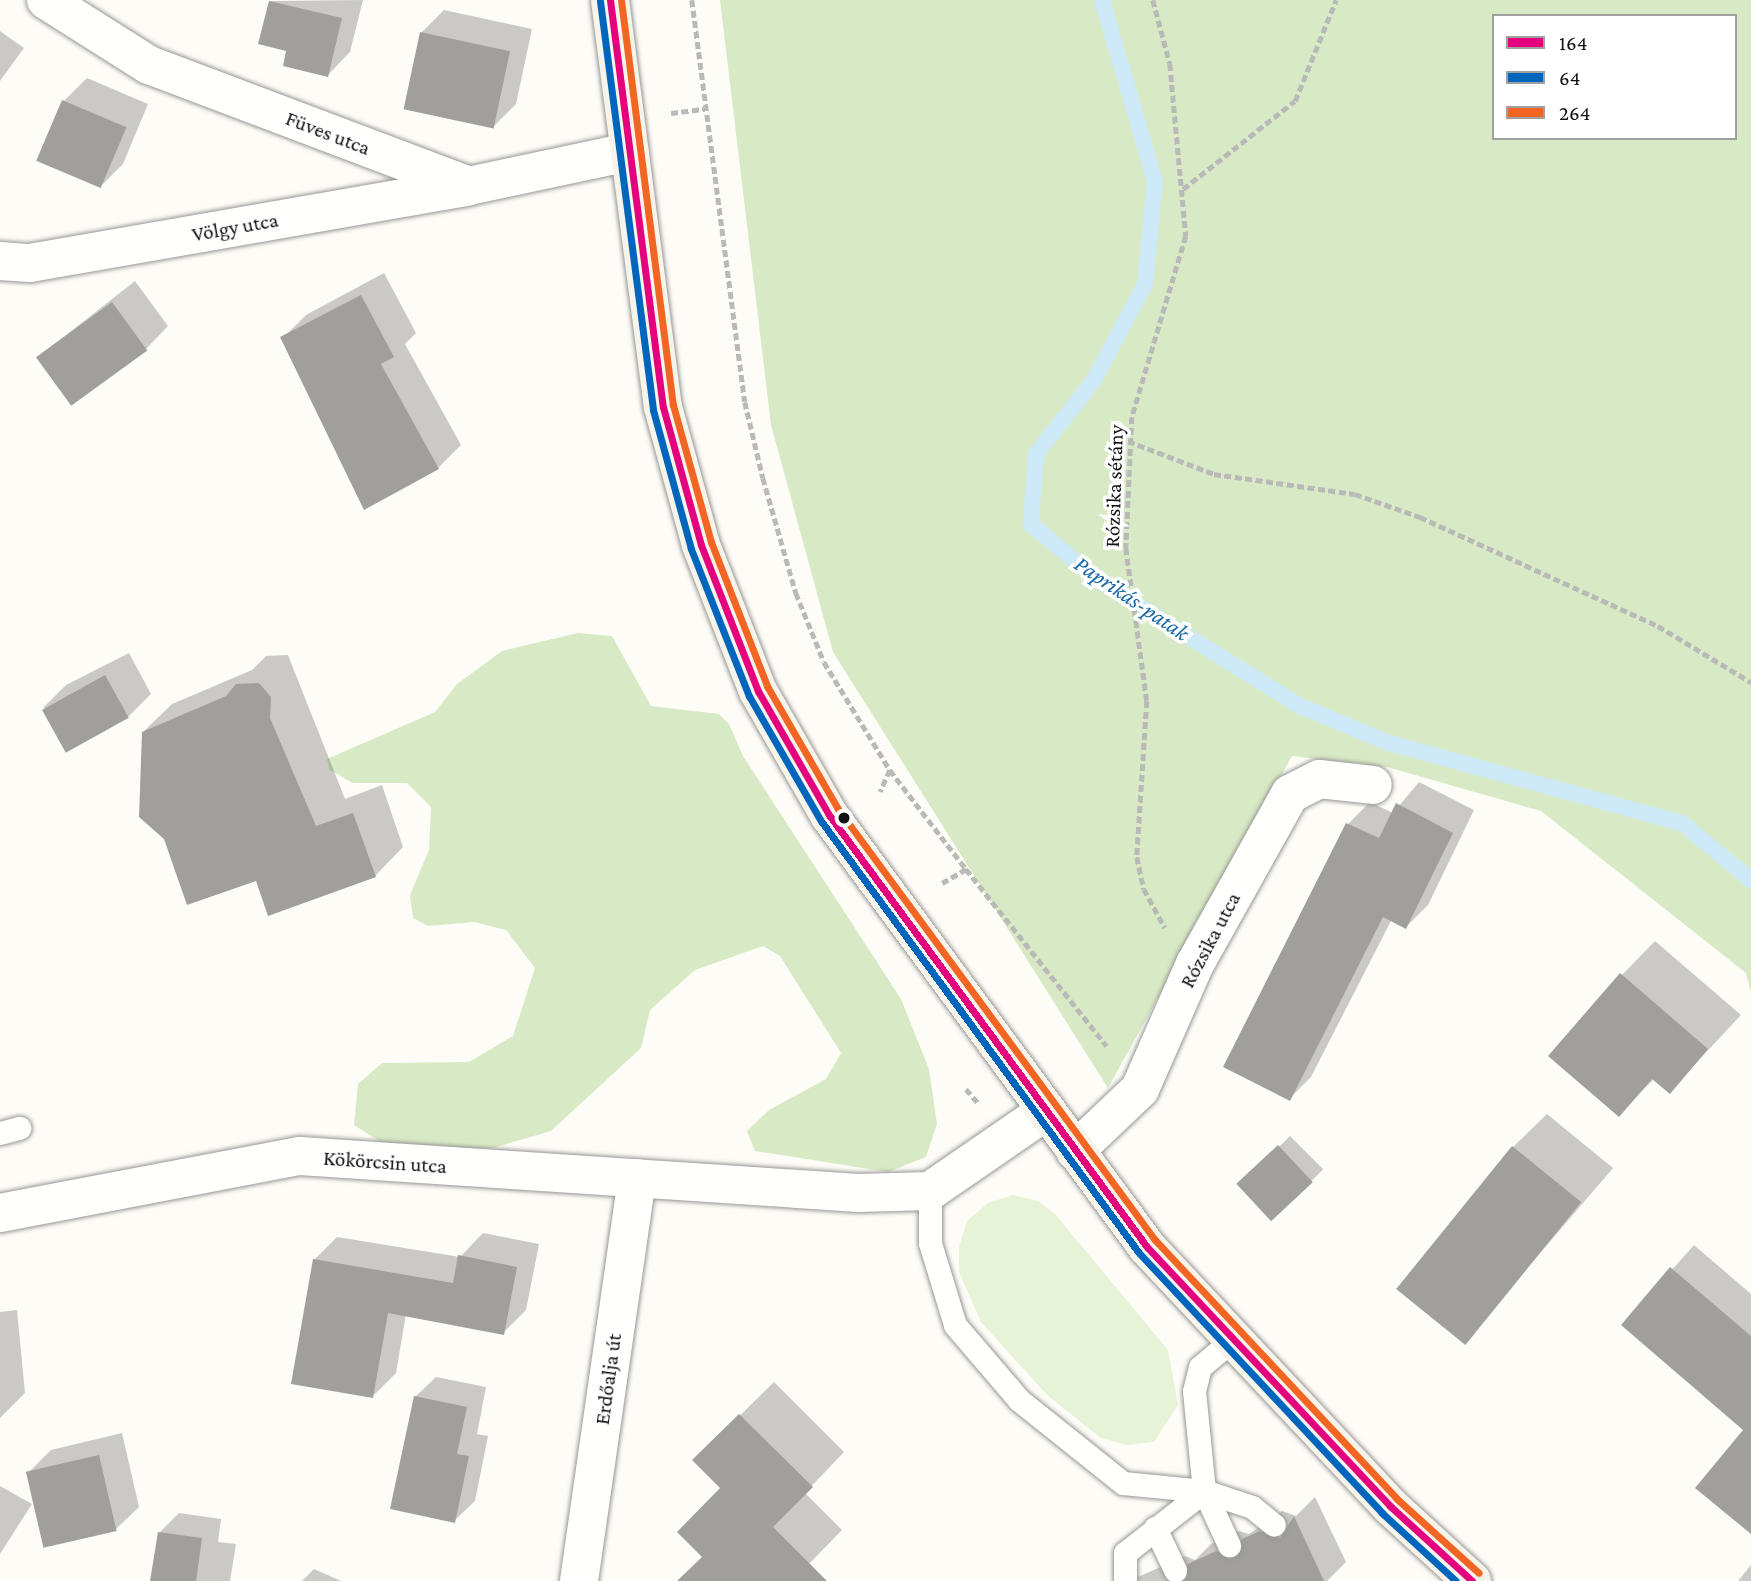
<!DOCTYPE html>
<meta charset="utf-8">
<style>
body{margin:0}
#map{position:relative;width:1751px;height:1581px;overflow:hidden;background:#fdfcf7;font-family:"Crimson Pro",serif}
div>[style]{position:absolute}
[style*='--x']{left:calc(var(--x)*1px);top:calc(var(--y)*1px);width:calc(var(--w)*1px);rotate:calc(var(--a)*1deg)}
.green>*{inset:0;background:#e7f3d7}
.forest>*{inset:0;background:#d8eac5}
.shadow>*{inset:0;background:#0003;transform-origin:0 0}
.stream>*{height:16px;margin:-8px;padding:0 8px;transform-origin:8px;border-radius:8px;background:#cde8f7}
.building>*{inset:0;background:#a19f9c;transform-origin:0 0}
.path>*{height:4.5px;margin-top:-2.25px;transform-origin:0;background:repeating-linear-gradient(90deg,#b9b9b8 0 7px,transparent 0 10.5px)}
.roads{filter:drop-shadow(0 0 2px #979795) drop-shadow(0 0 2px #979795)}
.service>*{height:23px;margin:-11.5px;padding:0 11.5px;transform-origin:11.5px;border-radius:11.5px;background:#fffffe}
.minor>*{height:38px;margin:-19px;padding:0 19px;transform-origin:19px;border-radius:19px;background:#fffffe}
.secondary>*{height:38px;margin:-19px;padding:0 19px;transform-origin:19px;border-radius:19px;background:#f6f4eb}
.bus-1>*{height:7px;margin:-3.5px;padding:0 3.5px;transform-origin:3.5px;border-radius:3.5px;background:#e5007d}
.bus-2>*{height:7px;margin:-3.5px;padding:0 3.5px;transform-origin:3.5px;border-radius:3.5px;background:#0065bd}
.bus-3>*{height:7px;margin:-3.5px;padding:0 3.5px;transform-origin:3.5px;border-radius:3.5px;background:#f26522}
.dots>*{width:19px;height:19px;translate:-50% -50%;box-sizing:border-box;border:4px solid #fff;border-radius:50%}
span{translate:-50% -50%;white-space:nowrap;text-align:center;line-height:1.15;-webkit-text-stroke:7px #fff;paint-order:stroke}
.street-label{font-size:21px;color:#111}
.water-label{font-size:23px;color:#1768a6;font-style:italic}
.legend{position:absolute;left:1492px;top:14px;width:245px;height:126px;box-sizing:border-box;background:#fff;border:2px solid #a0a0a0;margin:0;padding:9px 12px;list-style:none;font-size:21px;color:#111}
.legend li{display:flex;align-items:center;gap:14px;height:35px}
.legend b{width:35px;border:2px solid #a0a0a0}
</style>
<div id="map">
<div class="green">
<div style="clip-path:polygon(1013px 1195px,1038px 1201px,1055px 1214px,1168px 1350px,1178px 1405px,1154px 1442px,1127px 1445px,1101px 1438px,1047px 1395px,981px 1322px,959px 1272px,959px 1247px,967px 1221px,988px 1203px)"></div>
</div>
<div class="forest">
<div style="clip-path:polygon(evenodd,720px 0,1751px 0,1751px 993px,1746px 973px,1541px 811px,1387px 767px,1292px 756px,1108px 1088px,833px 652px,771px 425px,720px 0,1494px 16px,1735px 16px,1735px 138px,1494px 138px,1494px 16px)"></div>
<div style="clip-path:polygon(578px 633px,612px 636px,651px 706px,719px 714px,729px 724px,743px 756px,901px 999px,929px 1069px,937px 1124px,926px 1157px,888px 1172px,755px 1151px,747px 1131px,769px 1110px,826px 1079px,841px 1053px,780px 956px,763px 946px,695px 970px,650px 1010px,641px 1048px,551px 1131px,493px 1148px,448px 1150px,387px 1146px,354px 1125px,358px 1084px,382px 1063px,469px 1062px,513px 1036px,535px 968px,506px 930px,474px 922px,428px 926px,413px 918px,410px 895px,429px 850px,431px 807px,407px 783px,353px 783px,330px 770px,327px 759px,435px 712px,457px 684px,502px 651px)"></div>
</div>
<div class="shadow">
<div style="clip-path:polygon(363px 0,350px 52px,328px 75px,289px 49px,270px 1px)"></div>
<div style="clip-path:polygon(444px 10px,532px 29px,516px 104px,493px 127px,421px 33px)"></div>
<div style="clip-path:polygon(0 31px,24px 48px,0 81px)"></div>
<div style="clip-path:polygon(87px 78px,148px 104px,123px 164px,100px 187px,38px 160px,64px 101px)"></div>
<div style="clip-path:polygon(384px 273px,416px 333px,405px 344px,461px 445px,438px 468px,365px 508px,283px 338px,306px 315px)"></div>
<div style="clip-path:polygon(135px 281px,168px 326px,146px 349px,38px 357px)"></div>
<div style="clip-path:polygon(129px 653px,151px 694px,128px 717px,43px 708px,66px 685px)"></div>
<div style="clip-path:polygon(288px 655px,345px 799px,382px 785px,403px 847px,375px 876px,257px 879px,143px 732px,172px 704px,252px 670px,266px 656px)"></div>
<div style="clip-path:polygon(1419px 782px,1474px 810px,1428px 905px,1406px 927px,1392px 919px,1311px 1077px,1289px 1099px,1225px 1067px,1348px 824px,1370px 802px,1393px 813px)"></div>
<div style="clip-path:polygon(1655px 941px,1741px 1015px,1670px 1091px,1655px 1078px,1619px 1114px,1622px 975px)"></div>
<div style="clip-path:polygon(1547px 1114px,1613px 1168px,1464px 1342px,1513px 1147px)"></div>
<div style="left:1290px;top:1136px;width:47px;height:69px;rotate:45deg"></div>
<div style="clip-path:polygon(483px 1233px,539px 1244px,526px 1310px,503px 1333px,406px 1314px,396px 1373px,373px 1396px,314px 1260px,337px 1237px,460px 1257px)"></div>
<div style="clip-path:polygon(1694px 1245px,1751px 1294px,1751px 1340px,1623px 1325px)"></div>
<div style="clip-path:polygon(17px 1310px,25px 1393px,0 1418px,0 1312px)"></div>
<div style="clip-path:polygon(436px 1377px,486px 1387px,477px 1434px,488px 1436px,475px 1501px,454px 1521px,415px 1397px)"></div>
<div style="clip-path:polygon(774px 1382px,844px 1452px,805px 1493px,842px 1530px,804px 1569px,816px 1581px,679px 1581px,704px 1556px,723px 1488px,695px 1460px)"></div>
<div style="clip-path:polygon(122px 1433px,139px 1507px,116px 1529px,28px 1473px,51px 1450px)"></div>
<div style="clip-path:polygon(0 1486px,32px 1504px,0 1554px)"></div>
<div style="clip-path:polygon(1315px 1497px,1346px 1562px,1327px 1581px,1129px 1581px,1185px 1556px,1195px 1560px,1211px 1544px,1239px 1531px,1249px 1534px,1282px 1511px,1296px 1516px)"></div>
<div style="clip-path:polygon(179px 1513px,221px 1519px,218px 1542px,236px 1544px,230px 1581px,152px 1581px,159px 1533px)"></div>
<div style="clip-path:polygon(1751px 1565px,1751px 1581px,1738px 1581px)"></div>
<div style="clip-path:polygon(314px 1569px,341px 1581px,302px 1581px)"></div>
</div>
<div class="stream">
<div style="--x:1102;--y:0;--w:189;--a:73.7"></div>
<div style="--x:1155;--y:181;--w:103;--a:95.5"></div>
<div style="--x:1145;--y:284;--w:109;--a:118"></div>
<div style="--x:1094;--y:380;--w:94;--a:128.1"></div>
<div style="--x:1036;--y:454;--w:70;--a:94.1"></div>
<div style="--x:1031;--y:524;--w:89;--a:40"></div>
<div style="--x:1099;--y:581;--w:237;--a:31.9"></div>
<div style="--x:1300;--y:706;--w:96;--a:22.6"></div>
<div style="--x:1389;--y:743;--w:304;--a:15.3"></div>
<div style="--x:1682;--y:823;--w:89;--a:39.6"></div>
</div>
<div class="building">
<div style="clip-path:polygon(269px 1px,342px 18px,328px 77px,283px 66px,286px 51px,258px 44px)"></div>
<div style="left:420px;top:32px;width:92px;height:79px;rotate:12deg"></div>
<div style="left:62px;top:100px;width:70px;height:66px;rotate:23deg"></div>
<div style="clip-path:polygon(361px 295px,394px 357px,381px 364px,439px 469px,364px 510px,280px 337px)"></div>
<div style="left:112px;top:302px;width:60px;height:94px;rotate:54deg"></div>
<div style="left:105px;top:675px;width:49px;height:72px;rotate:61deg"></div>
<div style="clip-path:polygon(259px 683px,271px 697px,270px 718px,316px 826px,353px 813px,376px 877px,268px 916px,256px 881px,187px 905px,164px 839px,139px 817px,142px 732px,226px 696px,236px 684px)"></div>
<div style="clip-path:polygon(1396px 803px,1453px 833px,1406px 929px,1383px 917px,1290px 1101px,1223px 1067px,1346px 823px,1379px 838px)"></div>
<div style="clip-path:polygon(1620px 973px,1708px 1049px,1670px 1094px,1652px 1079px,1619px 1117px,1548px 1056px)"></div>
<div style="left:1278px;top:1145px;width:51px;height:57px;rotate:47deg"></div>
<div style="left:1512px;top:1146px;width:89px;height:184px;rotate:39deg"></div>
<div style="clip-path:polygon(458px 1255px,517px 1267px,504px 1335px,388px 1313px,373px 1398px,291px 1384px,313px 1259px,453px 1283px)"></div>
<div style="clip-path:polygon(1670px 1267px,1751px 1336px,1751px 1534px,1695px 1488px,1743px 1430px,1621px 1325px)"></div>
<div style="clip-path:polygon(414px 1396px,467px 1407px,457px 1454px,469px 1456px,455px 1523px,390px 1509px)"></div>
<div style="clip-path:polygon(739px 1414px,813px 1487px,773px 1527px,827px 1581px,677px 1581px,702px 1557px,677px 1532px,720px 1488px,692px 1460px)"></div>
<div style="left:99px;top:1455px;width:78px;height:75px;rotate:77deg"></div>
<div style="clip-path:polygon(1294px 1516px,1324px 1581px,1183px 1581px,1188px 1564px,1216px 1551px,1235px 1557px,1242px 1539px,1260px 1531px,1280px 1538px)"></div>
<div style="clip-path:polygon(158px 1532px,202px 1538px,196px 1581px,150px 1581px)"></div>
</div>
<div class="path">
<div style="--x:692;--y:0;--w:405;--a:82.5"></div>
<div style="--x:745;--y:402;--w:78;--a:76.7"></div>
<div style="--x:763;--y:478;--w:120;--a:74"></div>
<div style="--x:796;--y:593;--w:74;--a:67.9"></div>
<div style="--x:824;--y:662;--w:127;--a:58.6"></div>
<div style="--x:890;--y:770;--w:24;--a:114"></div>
<div style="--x:1153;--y:0;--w:66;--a:75.1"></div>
<div style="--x:1170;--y:64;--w:173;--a:84.7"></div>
<div style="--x:1186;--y:236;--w:189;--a:106.6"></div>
<div style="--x:1132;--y:417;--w:131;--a:92.6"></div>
<div style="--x:1126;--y:548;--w:154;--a:82.2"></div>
<div style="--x:1147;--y:701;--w:156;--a:93.7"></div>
<div style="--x:1137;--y:857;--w:33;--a:78"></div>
<div style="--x:1144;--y:889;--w:44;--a:61.7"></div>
<div style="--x:671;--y:113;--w:34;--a:-7"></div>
<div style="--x:1183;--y:189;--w:142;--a:-38.2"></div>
<div style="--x:1295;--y:101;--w:109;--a:-67.9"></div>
<div style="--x:1128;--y:441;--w:92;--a:21"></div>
<div style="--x:1214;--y:474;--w:142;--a:8.1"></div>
<div style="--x:1355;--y:494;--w:69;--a:19.5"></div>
<div style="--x:1420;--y:517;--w:262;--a:24.6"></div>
<div style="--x:1658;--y:626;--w:109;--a:31.1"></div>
<div style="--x:890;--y:770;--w:125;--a:52.5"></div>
<div style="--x:942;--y:883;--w:28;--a:-30"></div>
<div style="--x:966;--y:869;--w:226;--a:51.5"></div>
<div style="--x:966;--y:1089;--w:20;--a:49"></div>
</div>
<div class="roads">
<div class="service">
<div style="--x:0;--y:1133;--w:20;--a:-15"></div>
<div style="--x:930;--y:1191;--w:52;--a:90"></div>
<div style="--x:930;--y:1243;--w:86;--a:73"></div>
<div style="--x:955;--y:1325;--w:99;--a:49.5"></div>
<div style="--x:1019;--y:1400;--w:133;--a:38.6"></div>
<div style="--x:1123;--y:1483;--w:81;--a:5.6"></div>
<div style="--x:1204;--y:1491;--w:60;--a:65.2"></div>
<div style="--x:1204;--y:1491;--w:100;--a:-95.7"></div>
<div style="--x:1194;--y:1391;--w:25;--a:-76"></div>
<div style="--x:1200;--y:1367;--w:39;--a:-40"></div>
<div style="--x:1204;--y:1491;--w:51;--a:18.4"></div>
<div style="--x:1252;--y:1507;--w:28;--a:39"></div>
<div style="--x:1155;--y:1528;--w:47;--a:64.5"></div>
<div style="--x:1125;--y:1581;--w:28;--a:-90"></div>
<div style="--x:1125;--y:1553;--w:100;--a:-38.1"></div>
</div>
<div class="minor">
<div style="--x:46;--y:0;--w:122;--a:32.3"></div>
<div style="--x:149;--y:65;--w:342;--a:20.7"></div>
<div style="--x:469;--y:186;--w:164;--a:-12"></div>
<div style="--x:0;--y:261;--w:30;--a:4"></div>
<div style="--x:30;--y:263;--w:444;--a:-9.9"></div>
<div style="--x:1075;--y:1151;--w:90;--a:-43.6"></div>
<div style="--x:1140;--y:1089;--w:137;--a:-66.3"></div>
<div style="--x:1195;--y:964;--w:195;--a:-60.8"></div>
<div style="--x:1290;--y:794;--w:33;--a:-27"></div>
<div style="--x:1319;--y:779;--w:54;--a:6.3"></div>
<div style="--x:0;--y:1213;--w:305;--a:-10.8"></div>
<div style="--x:300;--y:1156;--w:559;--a:3.79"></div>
<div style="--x:858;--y:1193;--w:72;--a:-1.6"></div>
<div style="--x:930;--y:1191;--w:140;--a:-34.5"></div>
<div style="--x:579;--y:1581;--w:407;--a:-81.8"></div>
</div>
<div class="secondary">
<div style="--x:610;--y:0;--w:410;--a:82.6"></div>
<div style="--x:663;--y:407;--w:143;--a:74.6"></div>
<div style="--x:701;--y:545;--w:157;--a:68.7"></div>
<div style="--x:758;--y:691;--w:143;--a:60.2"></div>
<div style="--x:829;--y:815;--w:536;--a:53.64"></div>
<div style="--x:1147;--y:1247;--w:355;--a:46.8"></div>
<div style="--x:1390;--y:1506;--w:111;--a:42.4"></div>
</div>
</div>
<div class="bus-1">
<div style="--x:610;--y:0;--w:410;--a:82.6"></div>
<div style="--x:663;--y:407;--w:143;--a:74.6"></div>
<div style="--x:701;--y:545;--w:157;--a:68.7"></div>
<div style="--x:758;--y:691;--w:143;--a:60.2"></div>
<div style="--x:829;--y:815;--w:536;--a:53.64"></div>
<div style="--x:1147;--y:1247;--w:355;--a:46.8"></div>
<div style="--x:1390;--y:1506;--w:111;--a:42.4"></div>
</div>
<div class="bus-2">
<div style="--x:600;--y:1;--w:412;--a:82.6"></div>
<div style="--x:653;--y:410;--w:144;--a:74.7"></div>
<div style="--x:691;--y:549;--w:158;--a:68.5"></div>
<div style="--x:749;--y:696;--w:144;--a:60.1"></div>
<div style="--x:821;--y:821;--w:536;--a:53.64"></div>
<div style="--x:1139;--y:1253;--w:356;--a:46.9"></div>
<div style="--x:1382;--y:1513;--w:100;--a:42.6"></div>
</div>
<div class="bus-3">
<div style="--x:621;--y:0;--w:408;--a:82.7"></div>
<div style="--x:673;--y:405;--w:142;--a:74.5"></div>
<div style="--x:711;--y:542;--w:155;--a:68.7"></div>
<div style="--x:767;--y:686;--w:142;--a:60"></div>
<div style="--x:838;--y:809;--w:535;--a:53.67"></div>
<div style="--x:1155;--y:1240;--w:354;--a:46.9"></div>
<div style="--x:1397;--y:1499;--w:110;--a:42.1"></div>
</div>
<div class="dots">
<div style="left:844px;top:818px;background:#111"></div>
</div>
<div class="street-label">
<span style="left:328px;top:133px;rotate:21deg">Füves utca</span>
<span style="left:235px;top:227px;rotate:-10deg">Völgy utca</span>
<span style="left:1114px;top:486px;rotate:-88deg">Rózsika sétány</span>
<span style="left:1210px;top:940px;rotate:-62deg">Rózsika utca</span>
<span style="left:385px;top:1162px;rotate:4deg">Kökörcsin utca</span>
<span style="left:608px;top:1379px;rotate:-82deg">Erdőalja út</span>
</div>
<div class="water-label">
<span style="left:1132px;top:598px;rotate:34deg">Paprikás-patak</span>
</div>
<ul class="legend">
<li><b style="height:9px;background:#e5007d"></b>164</li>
<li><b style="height:9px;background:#0065bd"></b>64</li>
<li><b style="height:9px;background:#f26522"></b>264</li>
</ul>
</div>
